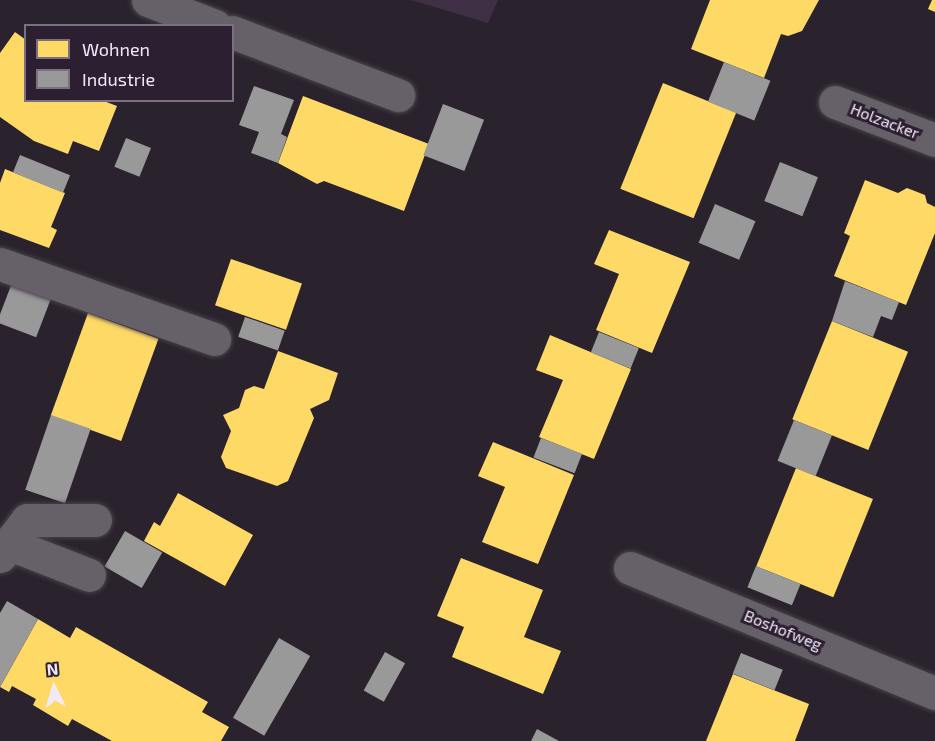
<!DOCTYPE html>
<style>
body{margin:0}
#map{position:relative;width:935px;height:741px;overflow:hidden;background:#2a232d;font-family:"Exo 2",sans-serif}
div>[style]{position:absolute}
[style*='--x']{left:calc(var(--x)*1px);top:calc(var(--y)*1px);width:calc(var(--w)*1px);rotate:calc(var(--a)*1deg)}
.green>*{inset:0;background:#403046}
.homes>*{inset:0;background:#ffd966;transform-origin:0 0}
.industry>*{inset:0;background:#999;transform-origin:0 0}
.roads{filter:drop-shadow(0 0 2px #48414a) drop-shadow(0 0 2px #48414a)}
.minor>*{height:33px;margin:-16.5px;padding:0 16.5px;transform-origin:16.5px;border-radius:16.5px;background:#666068}
span{translate:-50% -50%;white-space:nowrap;text-align:center;line-height:1.15;-webkit-text-stroke:6px #2c1f31;paint-order:stroke}
.street-label{font-size:16px;color:#f2e9f6}
.legend{position:absolute;left:24px;top:24px;width:210px;height:78px;box-sizing:border-box;background:#2c1f31;border:2px solid #7b7080;margin:0;padding:8px 10px;list-style:none;font-size:18px;color:#f2e9f6}
.legend li{display:flex;align-items:center;gap:12px;height:30px}
.legend b{width:30px;border:2px solid #7b7080}
.north{position:absolute;left:24px;top:657px;width:60px;height:60px;-webkit-text-stroke:4px #2c1f31;paint-order:stroke;rotate:355deg;font-size:16px;font-weight:700;line-height:24px;text-align:center;color:#f2e9f6}
.north::after{content:'';display:block;margin:auto;width:21px;height:27px;background:#f2e9f6;clip-path:polygon(50% 0,100% 100%,50% 72%,0 100%)}
</style>
<div id="map">
<div class="green">
<div style="clip-path:polygon(411px 0,498px 0,488px 23px)"></div>
</div>
<div class="homes">
<div style="clip-path:polygon(710px 0,819px 0,802px 31px,788px 36px,781px 34px,764px 78px,691px 49px)"></div>
<div style="clip-path:polygon(932px 0,935px 0,935px 12px,928px 9px)"></div>
<div style="clip-path:polygon(15px 32px,26px 40px,26px 100px,101px 100px,117px 106px,99px 151px,73px 141px,68px 154px,34px 141px,0 117px,0 53px)"></div>
<div style="left:663px;top:83px;width:79px;height:114px;rotate:22deg"></div>
<div style="clip-path:polygon(303px 96px,429px 144px,404px 211px,324px 181px,317px 184px,278px 163px)"></div>
<div style="clip-path:polygon(5px 169px,65px 193px,51px 227px,57px 230px,49px 248px,0 230px,0 183px)"></div>
<div style="clip-path:polygon(865px 180px,898px 193px,907px 188px,925px 195px,927px 203px,935px 207px,935px 233px,906px 305px,834px 276px,850px 236px,844px 233px)"></div>
<div style="clip-path:polygon(609px 230px,690px 262px,652px 353px,596px 330px,619px 274px,594px 264px)"></div>
<div style="left:231px;top:259px;width:75px;height:49px;rotate:19deg"></div>
<div style="left:88px;top:313px;width:75px;height:109px;rotate:20deg"></div>
<div style="left:832px;top:321px;width:82px;height:106px;rotate:22deg"></div>
<div style="clip-path:polygon(550px 335px,631px 369px,594px 459px,539px 437px,563px 380px,536px 370px)"></div>
<div style="clip-path:polygon(278px 351px,338px 373px,329px 400px,310px 409px,314px 418px,288px 481px,277px 486px,226px 468px,221px 457px,231px 431px,223px 415px,239px 408px,245px 390px,254px 386px,264px 389px)"></div>
<div style="clip-path:polygon(493px 442px,574px 475px,538px 564px,482px 542px,505px 487px,478px 476px)"></div>
<div style="left:796px;top:468px;width:83px;height:106px;rotate:22deg"></div>
<div style="clip-path:polygon(178px 493px,253px 535px,225px 586px,144px 541px,154px 522px,160px 526px)"></div>
<div style="clip-path:polygon(461px 558px,543px 590px,524px 637px,561px 651px,543px 694px,452px 657px,464px 627px,437px 616px)"></div>
<div style="clip-path:polygon(38px 619px,70px 638px,76px 627px,208px 702px,202px 712px,229px 727px,221px 741px,112px 741px,72px 719px,68px 726px,33px 705px,36px 699px,12px 686px,9px 692px,0 687px)"></div>
<div style="clip-path:polygon(733px 674px,809px 704px,795px 741px,706px 741px)"></div>
</div>
<div class="industry">
<div style="left:724px;top:62px;width:50px;height:43px;rotate:22deg"></div>
<div style="clip-path:polygon(254px 86px,294px 100px,281px 134px,287px 137px,278px 163px,251px 153px,259px 132px,239px 125px)"></div>
<div style="left:443px;top:104px;width:44px;height:55px;rotate:21deg"></div>
<div style="left:126px;top:138px;width:27px;height:31px;rotate:22deg"></div>
<div style="left:20px;top:155px;width:54px;height:19px;rotate:22deg"></div>
<div style="left:780px;top:162px;width:41px;height:42px;rotate:22deg"></div>
<div style="left:715px;top:204px;width:44px;height:42px;rotate:23deg"></div>
<div style="clip-path:polygon(845px 281px,899px 302px,892px 320px,881px 316px,873px 337px,832px 321px)"></div>
<div style="left:12px;top:283px;width:42px;height:42px;rotate:21deg"></div>
<div style="left:245px;top:317px;width:42px;height:21px;rotate:19deg"></div>
<div style="left:599px;top:332px;width:43px;height:22px;rotate:22deg"></div>
<div style="left:51px;top:415px;width:42px;height:79px;rotate:19deg"></div>
<div style="left:794px;top:420px;width:41px;height:44px;rotate:22deg"></div>
<div style="left:541px;top:438px;width:44px;height:21px;rotate:21deg"></div>
<div style="left:125px;top:531px;width:43px;height:41px;rotate:30deg"></div>
<div style="left:756px;top:566px;width:48px;height:23px;rotate:22deg"></div>
<div style="clip-path:polygon(7px 601px,38px 619px,0 687px,0 613px)"></div>
<div style="left:279px;top:638px;width:36px;height:92px;rotate:30deg"></div>
<div style="left:385px;top:652px;width:23px;height:44px;rotate:29deg"></div>
<div style="left:741px;top:653px;width:45px;height:22px;rotate:22deg"></div>
<div style="clip-path:polygon(537px 729px,559px 741px,531px 741px)"></div>
</div>
<div class="roads">
<div class="minor">
<div style="--x:148;--y:0;--w:72;--a:21.2"></div>
<div style="--x:232;--y:32;--w:178;--a:20.8"></div>
<div style="--x:835;--y:102;--w:107;--a:20.8"></div>
<div style="--x:0;--y:264;--w:227;--a:19.3"></div>
<div style="--x:7;--y:543;--w:88;--a:21.3"></div>
<div style="--x:0;--y:556;--w:45;--a:-53.1"></div>
<div style="--x:27;--y:520;--w:68;--a:0"></div>
<div style="--x:630;--y:568;--w:330;--a:22.3"></div>
</div>
</div>
<div class="street-label">
<span style="left:885px;top:121px;rotate:21deg">Holzacker</span>
<span style="left:783px;top:630px;rotate:22deg">Boshofweg</span>
</div>
<ul class="legend">
<li><b style="height:16px;background:#ffd966"></b>Wohnen</li>
<li><b style="height:16px;background:#999"></b>Industrie</li>
</ul>
<div class="north">N</div>
</div>
